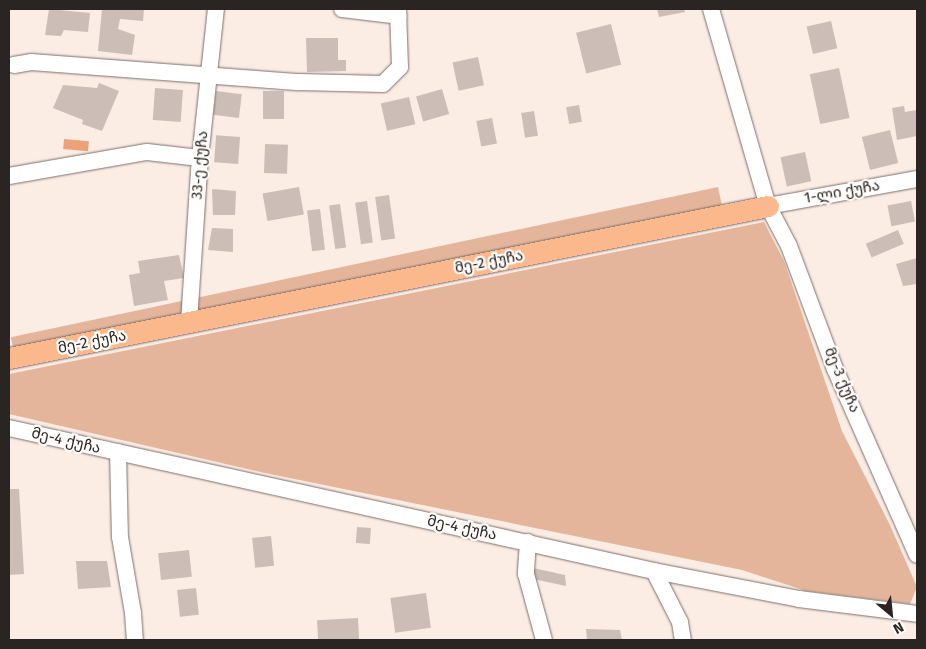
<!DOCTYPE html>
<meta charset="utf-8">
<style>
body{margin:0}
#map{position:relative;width:926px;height:649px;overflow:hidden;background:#fbece4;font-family:"Fira Sans","Noto Sans Georgian",sans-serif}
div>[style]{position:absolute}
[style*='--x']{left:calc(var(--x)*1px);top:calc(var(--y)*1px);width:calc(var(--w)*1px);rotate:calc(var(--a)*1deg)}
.green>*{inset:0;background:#e4b59b;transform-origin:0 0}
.water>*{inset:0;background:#eba37a;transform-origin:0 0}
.building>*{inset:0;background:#ccbeb7;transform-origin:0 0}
.roads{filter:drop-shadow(0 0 1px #7c6f69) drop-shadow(0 0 1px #7c6f69)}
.minor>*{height:16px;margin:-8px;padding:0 8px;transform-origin:8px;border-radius:8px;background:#fff}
.major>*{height:21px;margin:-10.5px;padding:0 10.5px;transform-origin:10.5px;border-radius:10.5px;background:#fbb88c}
span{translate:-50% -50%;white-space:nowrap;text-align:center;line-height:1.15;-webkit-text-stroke:4.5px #fffcfa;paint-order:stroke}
.street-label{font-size:15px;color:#2a2522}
.frame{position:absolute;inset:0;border:10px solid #2a2522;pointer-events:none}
.north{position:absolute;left:866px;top:589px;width:50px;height:50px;-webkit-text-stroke:4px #fffcfa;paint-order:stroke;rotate:152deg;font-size:14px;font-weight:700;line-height:20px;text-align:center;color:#2a2522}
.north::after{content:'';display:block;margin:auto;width:18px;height:22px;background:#2a2522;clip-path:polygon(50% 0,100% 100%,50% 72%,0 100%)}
</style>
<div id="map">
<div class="green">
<div style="left:718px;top:187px;width:19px;height:723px;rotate:78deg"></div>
<div style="clip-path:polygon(764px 222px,784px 261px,842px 431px,890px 525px,917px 587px,910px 604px,806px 591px,742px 570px,265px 473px,9px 414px,9px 374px)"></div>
</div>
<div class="water">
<div style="left:64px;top:139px;width:25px;height:10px;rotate:5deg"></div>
</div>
<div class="building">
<div style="clip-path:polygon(49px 9px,90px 13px,88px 32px,64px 30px,61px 36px,45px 35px)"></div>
<div style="clip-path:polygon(102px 9px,144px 9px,143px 21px,120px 19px,118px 29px,135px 35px,132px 55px,98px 51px)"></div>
<div style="clip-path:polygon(657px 9px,684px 9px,685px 12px,659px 17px)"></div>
<div style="left:831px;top:21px;width:28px;height:25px;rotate:77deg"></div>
<div style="left:611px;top:24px;width:42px;height:36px;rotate:76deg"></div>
<div style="clip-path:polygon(306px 38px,338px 38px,338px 60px,346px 60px,346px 71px,307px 72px)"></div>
<div style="left:478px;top:57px;width:29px;height:26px;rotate:78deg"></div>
<div style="left:839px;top:68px;width:51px;height:30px;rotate:78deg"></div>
<div style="clip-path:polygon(99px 83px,119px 91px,102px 131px,82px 124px,83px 120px,53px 108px,63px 85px,97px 88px)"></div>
<div style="left:155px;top:88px;width:28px;height:32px;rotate:4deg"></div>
<div style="left:442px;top:89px;width:26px;height:27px;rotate:74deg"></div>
<div style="left:216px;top:91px;width:26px;height:24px;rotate:7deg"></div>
<div style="left:263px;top:91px;width:21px;height:28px"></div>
<div style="left:409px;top:97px;width:28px;height:29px;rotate:77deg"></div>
<div style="left:579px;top:105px;width:17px;height:13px;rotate:80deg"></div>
<div style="clip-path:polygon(904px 106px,905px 112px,917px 110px,917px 136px,897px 140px,892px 108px)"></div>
<div style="left:534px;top:111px;width:25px;height:13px;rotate:81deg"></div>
<div style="left:492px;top:118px;width:26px;height:16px;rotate:79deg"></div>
<div style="left:890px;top:130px;width:34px;height:29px;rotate:76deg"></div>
<div style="left:240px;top:137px;width:27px;height:24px;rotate:94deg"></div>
<div style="left:265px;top:144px;width:23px;height:29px;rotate:2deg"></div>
<div style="left:805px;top:152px;width:30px;height:25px;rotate:78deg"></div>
<div style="left:299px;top:187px;width:28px;height:37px;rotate:80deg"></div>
<div style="clip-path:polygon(212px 189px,236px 191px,235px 215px,213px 215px)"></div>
<div style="left:389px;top:195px;width:44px;height:14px;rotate:82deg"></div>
<div style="left:367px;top:201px;width:42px;height:12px;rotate:82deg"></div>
<div style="left:911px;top:201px;width:21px;height:24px;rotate:79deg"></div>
<div style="left:340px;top:204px;width:44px;height:11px;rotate:82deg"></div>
<div style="left:320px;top:209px;width:41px;height:13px;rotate:83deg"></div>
<div style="clip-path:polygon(212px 228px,233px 229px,233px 252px,208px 250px)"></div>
<div style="left:898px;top:230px;width:15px;height:35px;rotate:67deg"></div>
<div style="clip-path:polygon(179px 255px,184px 278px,164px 281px,168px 300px,134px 306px,129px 275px,140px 273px,138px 261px)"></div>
<div style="clip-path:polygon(917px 258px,917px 284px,903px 286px,896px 264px)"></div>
<div style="clip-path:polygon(9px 489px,19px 489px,24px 574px,9px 575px)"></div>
<div style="left:357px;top:527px;width:14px;height:16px;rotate:4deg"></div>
<div style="left:271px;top:536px;width:30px;height:19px;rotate:84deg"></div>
<div style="left:189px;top:550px;width:27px;height:31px;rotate:84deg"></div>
<div style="clip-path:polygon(76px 561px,107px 561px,111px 587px,78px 589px)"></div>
<div style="clip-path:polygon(533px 568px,565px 575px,566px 586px,533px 579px)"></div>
<div style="left:196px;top:588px;width:27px;height:19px;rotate:84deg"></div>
<div style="left:426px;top:593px;width:35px;height:36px;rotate:82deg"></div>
<div style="left:358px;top:618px;width:22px;height:41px;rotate:87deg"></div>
<div style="clip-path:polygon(586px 629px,620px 630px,622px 640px,587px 640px)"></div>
</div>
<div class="roads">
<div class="minor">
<div style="--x:342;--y:9;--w:57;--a:7"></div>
<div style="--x:711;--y:9;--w:205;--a:73.9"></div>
<div style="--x:768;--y:206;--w:45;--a:62.3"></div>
<div style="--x:789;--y:246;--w:131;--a:69.5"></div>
<div style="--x:835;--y:369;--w:203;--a:66.2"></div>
<div style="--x:14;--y:65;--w:17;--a:-10"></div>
<div style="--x:31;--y:62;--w:269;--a:4.3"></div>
<div style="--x:299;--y:82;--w:84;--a:1.4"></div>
<div style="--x:383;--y:84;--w:24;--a:-45"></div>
<div style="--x:400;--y:67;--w:58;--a:-92"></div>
<div style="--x:9;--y:176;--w:140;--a:-9.9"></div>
<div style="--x:147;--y:152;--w:53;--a:6.5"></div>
<div style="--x:768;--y:206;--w:151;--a:-10.3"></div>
<div style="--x:189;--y:322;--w:164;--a:-86.2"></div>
<div style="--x:200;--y:158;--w:150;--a:-83.9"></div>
<div style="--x:9;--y:428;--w:661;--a:12.5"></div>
<div style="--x:654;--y:571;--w:148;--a:10.9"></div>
<div style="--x:799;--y:599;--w:119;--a:7.2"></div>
<div style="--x:118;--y:452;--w:85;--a:88.7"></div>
<div style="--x:120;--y:537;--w:77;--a:80.3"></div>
<div style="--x:133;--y:613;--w:27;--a:86"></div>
<div style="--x:528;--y:542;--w:32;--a:94"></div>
<div style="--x:526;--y:574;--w:68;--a:74.7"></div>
<div style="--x:654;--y:571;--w:57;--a:63"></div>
<div style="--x:680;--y:622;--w:18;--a:81"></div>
</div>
<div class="major">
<div style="--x:9;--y:358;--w:774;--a:-11.32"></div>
</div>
</div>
<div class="street-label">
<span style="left:200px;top:165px;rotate:-85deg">33-ე ქუჩა</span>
<span style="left:842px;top:192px;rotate:-10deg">1-ლი ქუჩა</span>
<span style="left:489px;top:262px;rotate:-11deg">მე-2 ქუჩა</span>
<span style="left:92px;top:342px;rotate:-11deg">მე-2 ქუჩა</span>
<span style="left:842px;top:380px;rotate:67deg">მე-3 ქუჩა</span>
<span style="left:66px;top:441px;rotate:13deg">მე-4 ქუჩა</span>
<span style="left:462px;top:528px;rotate:12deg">მე-4 ქუჩა</span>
</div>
<div class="frame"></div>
<div class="north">N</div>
</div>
